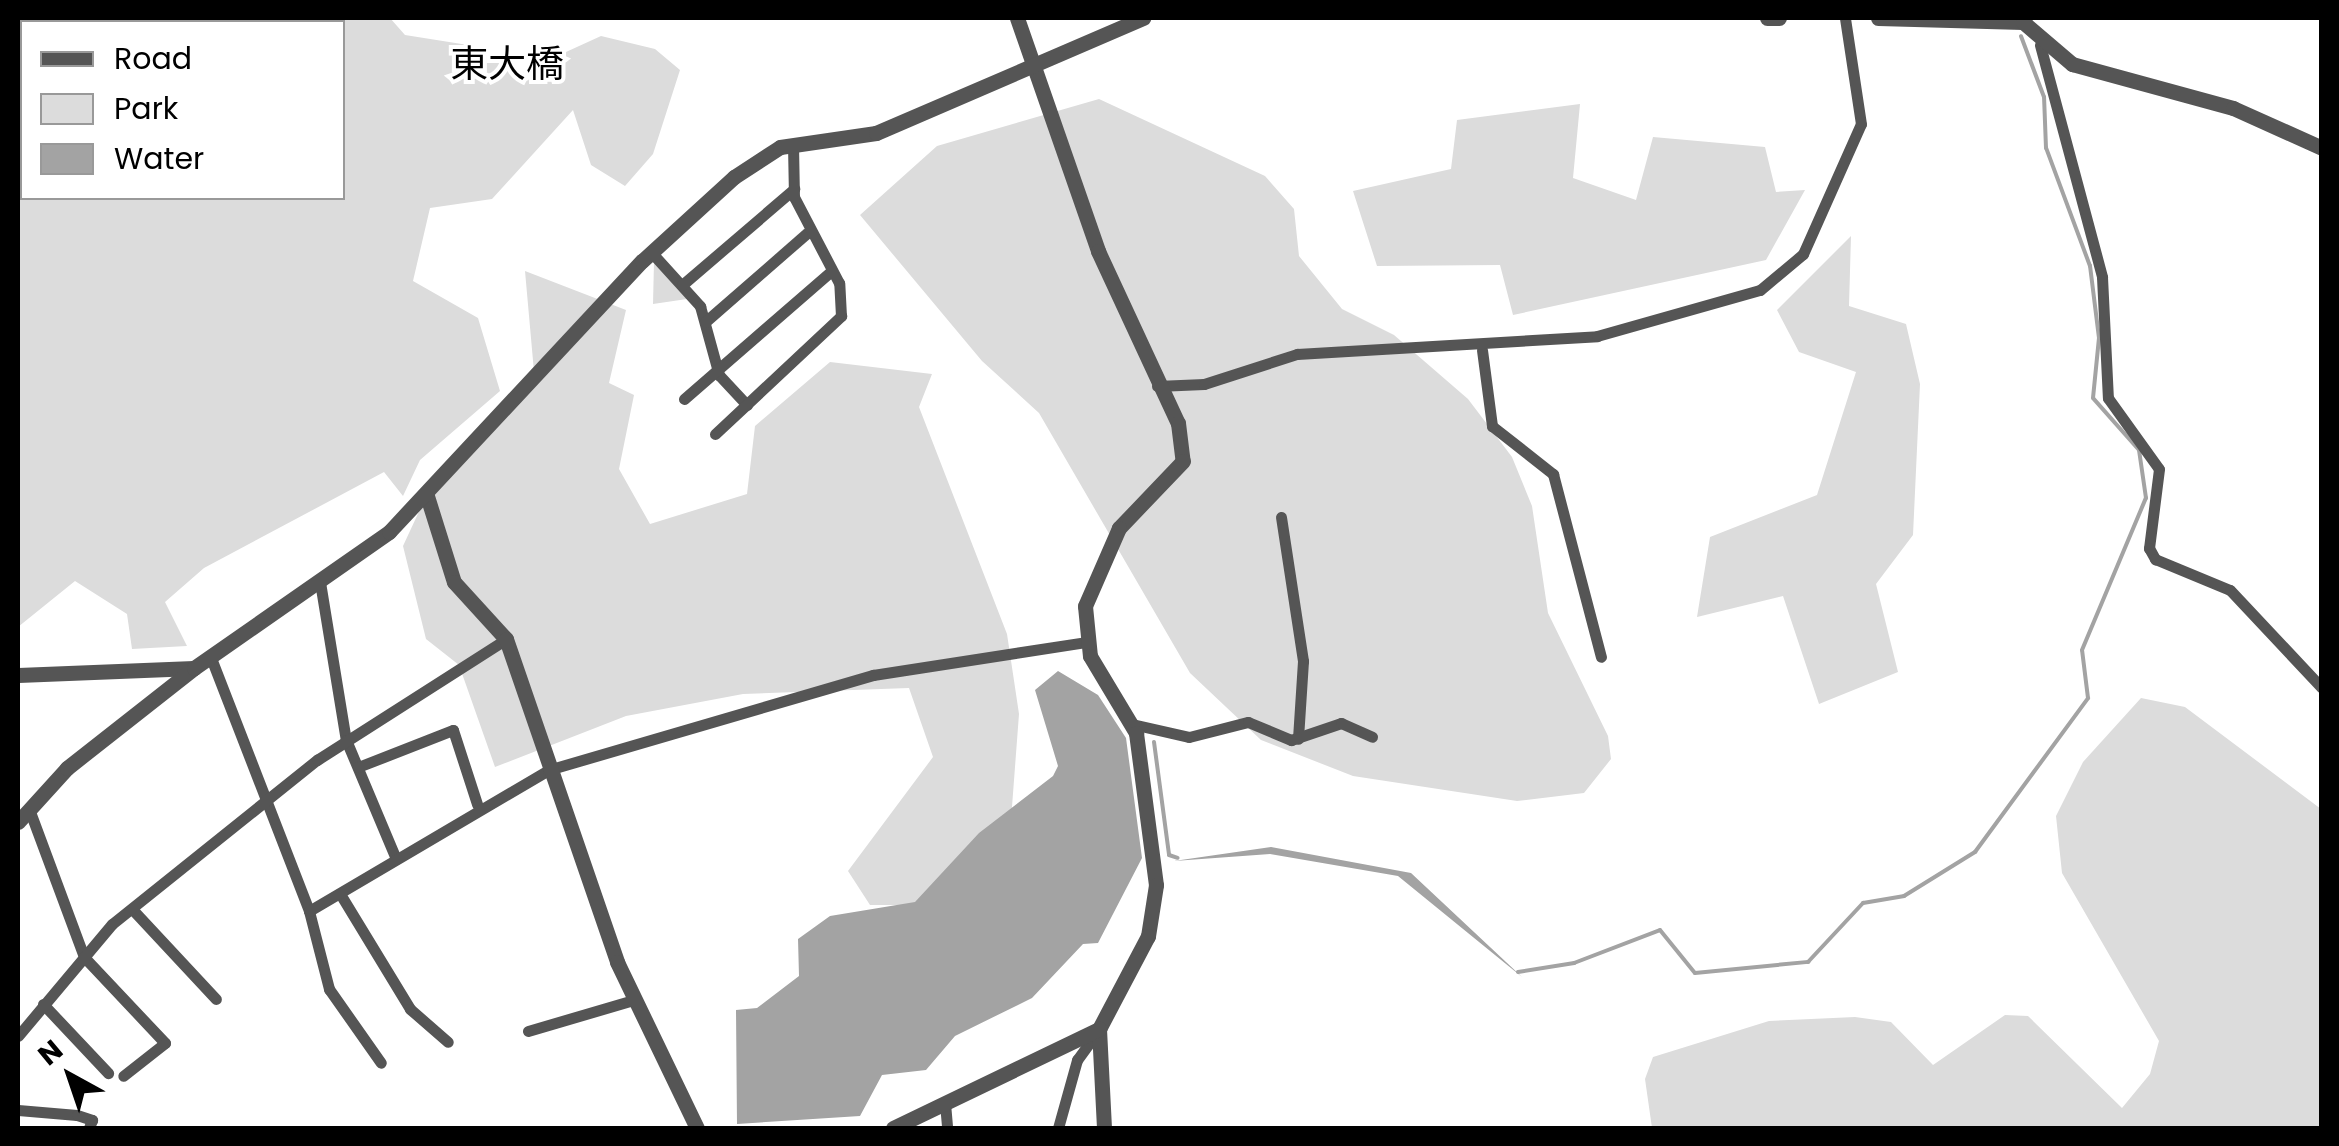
<!DOCTYPE html>
<meta charset="utf-8">
<style>
body{margin:0}
#map{position:relative;width:2339px;height:1146px;overflow:hidden;background:#fff;font-family:Poppins,"Noto Sans JP",sans-serif}
div>[style]{position:absolute}
[style*='--x']{left:calc(var(--x)*1px);top:calc(var(--y)*1px);width:calc(var(--w)*1px);rotate:calc(var(--a)*1deg)}
.green>*{inset:0;background:#dcdcdc}
.water>*{inset:0;background:#a3a3a3}
.stream>*{height:4px;margin:-2px;padding:0 2px;transform-origin:2px;border-radius:2px;background:#a3a3a3}
.minor>*{height:11px;margin:-5.5px;padding:0 5.5px;transform-origin:5.5px;border-radius:5.5px;background:#555}
.tertiary>*{height:15px;margin:-7.5px;padding:0 7.5px;transform-origin:7.5px;border-radius:7.5px;background:#555}
span{translate:-50% -50%;white-space:nowrap;text-align:center;line-height:1.15;-webkit-text-stroke:8px #fff;paint-order:stroke}
.quarter-label{font-size:38px;color:#000}
.frame{position:absolute;inset:0;border:20px solid #000;pointer-events:none}
.legend{position:absolute;left:20px;top:20px;width:325px;height:180px;box-sizing:border-box;background:#fff;border:2px solid #999;margin:0;padding:12px 18px;list-style:none;font-size:30px;color:#000}
.legend li{display:flex;align-items:center;gap:20px;height:50px}
.legend b{width:50px;border:2px solid #999}
.north{position:absolute;left:20px;top:1026px;width:100px;height:100px;-webkit-text-stroke:8px #fff;paint-order:stroke;rotate:320deg;font-size:28px;font-weight:700;line-height:40px;text-align:center;color:#000}
.north::after{content:'';display:block;margin:auto;width:35px;height:45px;background:#000;clip-path:polygon(50% 0,100% 100%,50% 72%,0 100%)}
</style>
<div id="map">
<div class="green">
<div style="clip-path:polygon(75px 18px,390px 18px,405px 35px,468px 45px,520px 73px,601px 36px,655px 49px,680px 70px,653px 154px,625px 186px,591px 165px,573px 110px,492px 199px,430px 208px,413px 281px,478px 318px,500px 391px,420px 460px,403px 496px,384px 472px,204px 568px,165px 602px,187px 646px,132px 649px,127px 614px,75px 581px,18px 627px,18px 34px,22px 198px,342px 198px,342px 22px)"></div>
<div style="clip-path:polygon(1099px 99px,1265px 176px,1294px 209px,1299px 256px,1342px 309px,1394px 335px,1468px 399px,1512px 457px,1532px 506px,1548px 613px,1608px 736px,1611px 759px,1584px 793px,1517px 801px,1353px 776px,1261px 740px,1190px 673px,1039px 413px,982px 361px,860px 215px,937px 146px)"></div>
<div style="clip-path:polygon(1580px 104px,1573px 178px,1636px 200px,1653px 137px,1765px 147px,1776px 192px,1805px 190px,1766px 260px,1513px 315px,1500px 265px,1377px 266px,1353px 191px,1451px 169px,1457px 120px)"></div>
<div style="clip-path:polygon(1851px 236px,1849px 306px,1906px 324px,1920px 384px,1913px 535px,1876px 584px,1898px 672px,1819px 704px,1783px 596px,1697px 617px,1710px 537px,1817px 495px,1856px 372px,1799px 352px,1777px 310px)"></div>
<div style="clip-path:polygon(654px 262px,687px 299px,653px 304px)"></div>
<div style="clip-path:polygon(525px 271px,626px 310px,609px 383px,634px 395px,619px 469px,650px 524px,747px 494px,755px 426px,830px 362px,932px 374px,919px 407px,1007px 634px,1019px 714px,1011px 820px,915px 905px,870px 905px,848px 871px,933px 757px,909px 688px,743px 694px,626px 716px,495px 767px,459px 665px,426px 639px,403px 546px,435px 477px,535px 383px)"></div>
<div style="clip-path:polygon(2141px 698px,2185px 707px,2321px 809px,2321px 1128px,1652px 1128px,1645px 1079px,1653px 1057px,1769px 1021px,1855px 1017px,1891px 1022px,1933px 1065px,2005px 1015px,2028px 1016px,2122px 1108px,2150px 1074px,2159px 1041px,2062px 873px,2056px 816px,2083px 762px)"></div>
</div>
<div class="water">
<div style="clip-path:polygon(1058px 671px,1098px 695px,1126px 738px,1142px 858px,1098px 943px,1083px 944px,1032px 998px,955px 1036px,926px 1070px,882px 1075px,860px 1116px,737px 1124px,736px 1010px,757px 1008px,799px 976px,798px 939px,830px 916px,915px 902px,979px 833px,1053px 776px,1058px 766px,1035px 690px)"></div>
<div style="clip-path:polygon(1271px 847px,1411px 873px,1522px 977px,1398px 876px,1270px 854px,1174px 861px)"></div>
</div>
<div class="stream">
<div style="--x:1154;--y:742;--w:114;--a:82.4"></div>
<div style="--x:1169;--y:855;--w:9;--a:18"></div>
<div style="--x:1518;--y:972;--w:57;--a:-9.1"></div>
<div style="--x:1574;--y:963;--w:92;--a:-21"></div>
<div style="--x:1660;--y:930;--w:55;--a:50.9"></div>
<div style="--x:1695;--y:973;--w:114;--a:-5.6"></div>
<div style="--x:1808;--y:962;--w:81;--a:-47"></div>
<div style="--x:1863;--y:903;--w:42;--a:-9.7"></div>
<div style="--x:1904;--y:896;--w:84;--a:-31.8"></div>
<div style="--x:1975;--y:852;--w:191;--a:-53.7"></div>
<div style="--x:2088;--y:698;--w:48;--a:-97.1"></div>
<div style="--x:2082;--y:650;--w:165;--a:-67.2"></div>
<div style="--x:2146;--y:498;--w:49;--a:-98.3"></div>
<div style="--x:2139;--y:450;--w:69;--a:-131.5"></div>
<div style="--x:2093;--y:398;--w:60;--a:-84.3"></div>
<div style="--x:2099;--y:338;--w:73;--a:-97.1"></div>
<div style="--x:2090;--y:266;--w:126;--a:-110.4"></div>
<div style="--x:2046;--y:148;--w:51;--a:-92.2"></div>
<div style="--x:2044;--y:97;--w:65;--a:-110.7"></div>
</div>
<div class="minor">
<div style="--x:2040;--y:45;--w:240;--a:75"></div>
<div style="--x:2102;--y:277;--w:121;--a:87.2"></div>
<div style="--x:2108;--y:398;--w:87;--a:54.3"></div>
<div style="--x:2159;--y:469;--w:80;--a:97.2"></div>
<div style="--x:2149;--y:548;--w:13;--a:61"></div>
<div style="--x:2155;--y:559;--w:81;--a:22.5"></div>
<div style="--x:2230;--y:590;--w:134;--a:46.8"></div>
<div style="--x:652;--y:253;--w:72;--a:47.8"></div>
<div style="--x:700;--y:306;--w:72;--a:74.6"></div>
<div style="--x:719;--y:375;--w:41;--a:47"></div>
<div style="--x:682;--y:285;--w:148;--a:-40.6"></div>
<div style="--x:705;--y:322;--w:135;--a:-41.1"></div>
<div style="--x:1482;--y:350;--w:77;--a:82.5"></div>
<div style="--x:1492;--y:426;--w:78;--a:38.2"></div>
<div style="--x:1553;--y:474;--w:189;--a:75.3"></div>
<div style="--x:1157;--y:386;--w:47;--a:-2.4"></div>
<div style="--x:1204;--y:384;--w:98;--a:-17.9"></div>
<div style="--x:1297;--y:354;--w:301;--a:-3.4"></div>
<div style="--x:1597;--y:336;--w:169;--a:-15.8"></div>
<div style="--x:1760;--y:290;--w:56;--a:-39.9"></div>
<div style="--x:1803;--y:254;--w:142;--a:-66"></div>
<div style="--x:1861;--y:124;--w:107;--a:-98.6"></div>
<div style="--x:684;--y:399;--w:192;--a:-41"></div>
<div style="--x:715;--y:434;--w:173;--a:-43.1"></div>
<div style="--x:841;--y:316;--w:33;--a:-93"></div>
<div style="--x:839;--y:283;--w:97;--a:-117.6"></div>
<div style="--x:794;--y:197;--w:52;--a:-91.1"></div>
<div style="--x:1281;--y:517;--w:146;--a:81.3"></div>
<div style="--x:1303;--y:661;--w:78;--a:93.7"></div>
<div style="--x:320;--y:582;--w:160;--a:80.7"></div>
<div style="--x:346;--y:740;--w:129;--a:67.2"></div>
<div style="--x:211;--y:658;--w:271;--a:68.8"></div>
<div style="--x:309;--y:911;--w:81;--a:75.6"></div>
<div style="--x:329;--y:989;--w:90;--a:54.9"></div>
<div style="--x:1132;--y:724;--w:58;--a:12.8"></div>
<div style="--x:1189;--y:737;--w:61;--a:-14.3"></div>
<div style="--x:1248;--y:722;--w:47;--a:22.7"></div>
<div style="--x:1291;--y:740;--w:53;--a:-18.8"></div>
<div style="--x:1341;--y:723;--w:34;--a:24"></div>
<div style="--x:358;--y:767;--w:102;--a:-21.3"></div>
<div style="--x:453;--y:730;--w:78;--a:72"></div>
<div style="--x:29;--y:809;--w:158;--a:69.6"></div>
<div style="--x:84;--y:957;--w:118;--a:46.7"></div>
<div style="--x:165;--y:1043;--w:53;--a:141.8"></div>
<div style="--x:342;--y:897;--w:131;--a:58.7"></div>
<div style="--x:410;--y:1009;--w:50;--a:41"></div>
<div style="--x:132;--y:909;--w:123;--a:47"></div>
<div style="--x:309;--y:911;--w:277;--a:-30.5"></div>
<div style="--x:548;--y:770;--w:339;--a:-16.3"></div>
<div style="--x:873;--y:675;--w:215;--a:-8.8"></div>
<div style="--x:43;--y:1004;--w:95;--a:46.7"></div>
<div style="--x:528;--y:1031;--w:109;--a:-16.4"></div>
<div style="--x:18;--y:1036;--w:146;--a:-50"></div>
<div style="--x:112;--y:924;--w:263;--a:-38.7"></div>
<div style="--x:317;--y:760;--w:224;--a:-32.6"></div>
<div style="--x:945;--y:1103;--w:25;--a:85"></div>
<div style="--x:18;--y:1110;--w:59;--a:4.8"></div>
<div style="--x:77;--y:1115;--w:16;--a:18"></div>
<div style="--x:92;--y:1120;--w:9;--a:111"></div>
<div style="--x:1058;--y:1128;--w:71;--a:-74.4"></div>
<div style="--x:1077;--y:1060;--w:34;--a:-54"></div>
</div>
<div class="tertiary">
<div style="--x:1017;--y:18;--w:247;--a:70.8"></div>
<div style="--x:1098;--y:251;--w:190;--a:65.1"></div>
<div style="--x:1178;--y:423;--w:38;--a:83"></div>
<div style="--x:1183;--y:461;--w:93;--a:133.7"></div>
<div style="--x:1119;--y:528;--w:85;--a:113.6"></div>
<div style="--x:1085;--y:606;--w:50;--a:84.3"></div>
<div style="--x:1090;--y:656;--w:90;--a:59.1"></div>
<div style="--x:1136;--y:733;--w:153;--a:82.5"></div>
<div style="--x:1156;--y:885;--w:52;--a:98.9"></div>
<div style="--x:1148;--y:936;--w:105;--a:117.8"></div>
<div style="--x:1099;--y:1029;--w:99;--a:87.1"></div>
<div style="--x:1767;--y:18;--w:12;--a:0"></div>
<div style="--x:1878;--y:18;--w:145;--a:1.6"></div>
<div style="--x:2023;--y:22;--w:65;--a:40.6"></div>
<div style="--x:2072;--y:64;--w:167;--a:15.3"></div>
<div style="--x:2233;--y:108;--w:98;--a:24.2"></div>
<div style="--x:427;--y:496;--w:90;--a:72.6"></div>
<div style="--x:454;--y:582;--w:77;--a:47.6"></div>
<div style="--x:506;--y:639;--w:342;--a:71"></div>
<div style="--x:617;--y:962;--w:184;--a:64.3"></div>
<div style="--x:18;--y:675;--w:176;--a:-2.3"></div>
<div style="--x:18;--y:822;--w:73;--a:-47.8"></div>
<div style="--x:67;--y:768;--w:162;--a:-38.2"></div>
<div style="--x:194;--y:668;--w:238;--a:-34.9"></div>
<div style="--x:389;--y:532;--w:371;--a:-47"></div>
<div style="--x:642;--y:261;--w:125;--a:-42.4"></div>
<div style="--x:734;--y:177;--w:55;--a:-33.1"></div>
<div style="--x:780;--y:147;--w:97;--a:-8.3"></div>
<div style="--x:876;--y:133;--w:291;--a:-23.3"></div>
<div style="--x:893;--y:1128;--w:229;--a:-25.7"></div>
</div>
<div class="quarter-label">
<span style="left:507px;top:64px">東大橋</span>
</div>
<div class="frame"></div>
<ul class="legend">
<li><b style="height:12px;background:#555"></b>Road</li>
<li><b style="height:28px;background:#dcdcdc"></b>Park</li>
<li><b style="height:28px;background:#a3a3a3"></b>Water</li>
</ul>
<div class="north">N</div>
</div>
